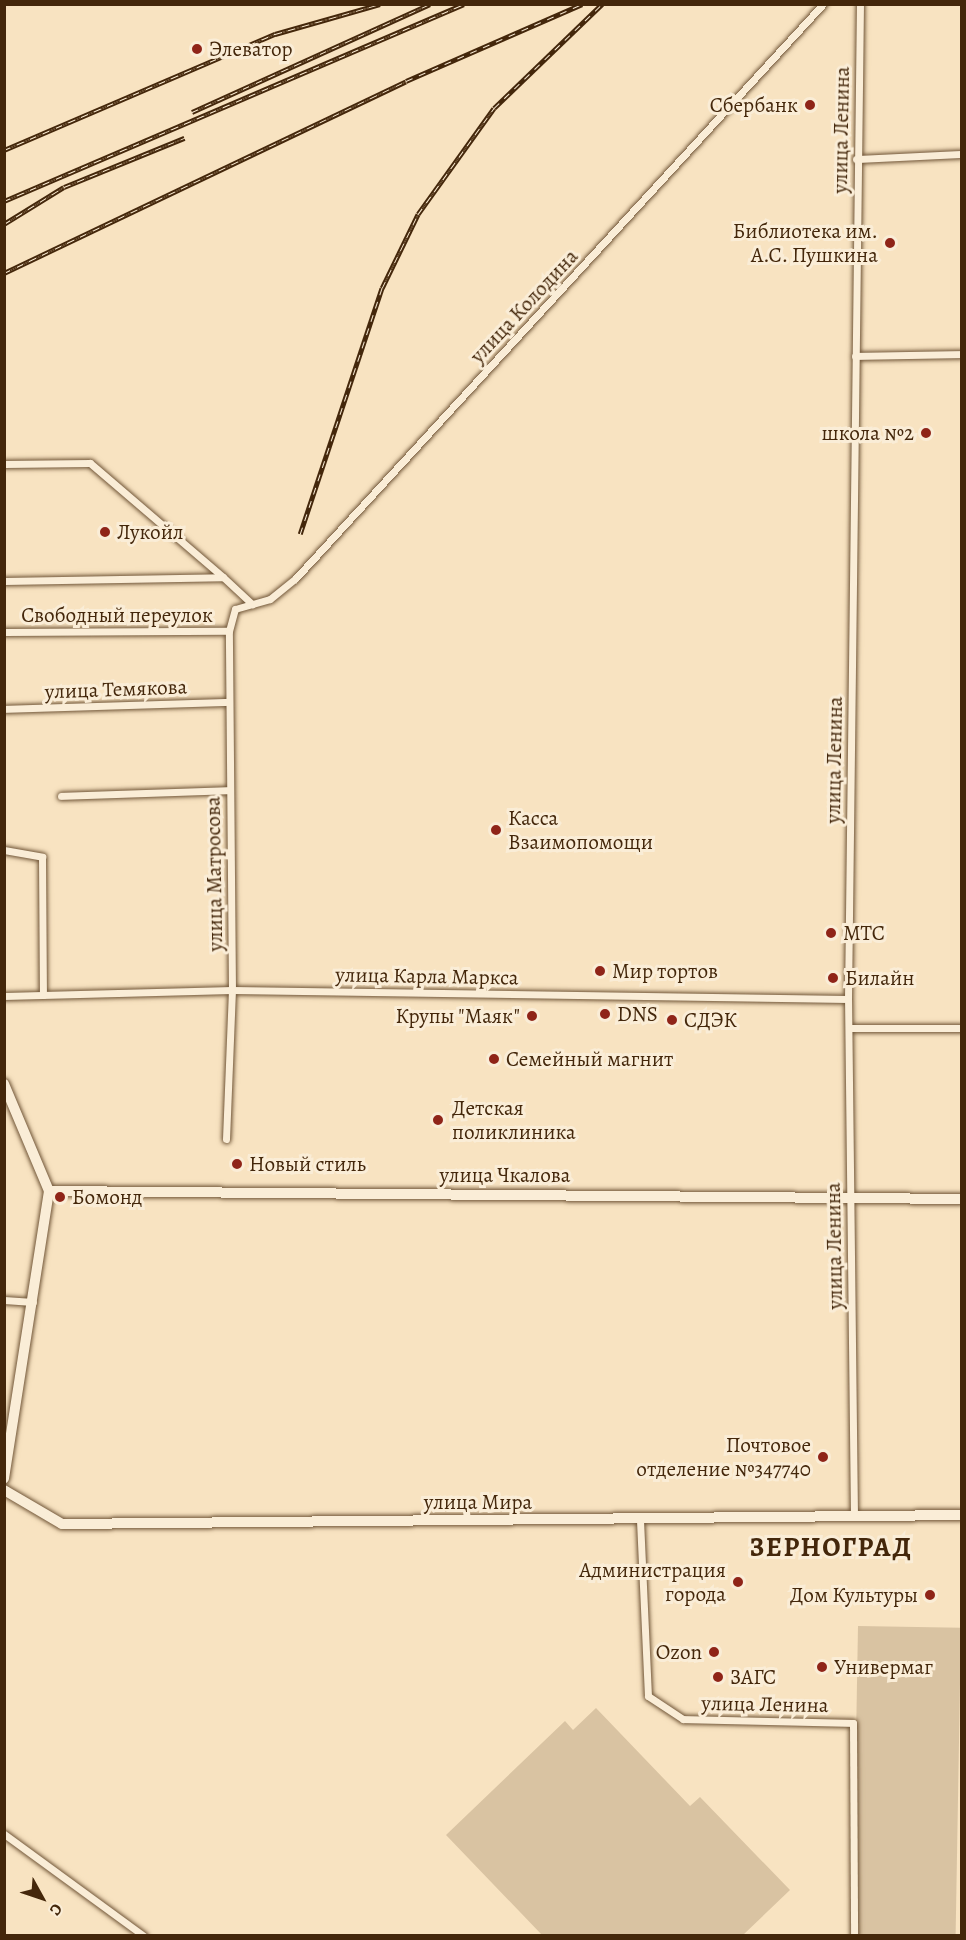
<!DOCTYPE html>
<meta charset="utf-8">
<style>
body{margin:0}
#map{position:relative;width:966px;height:1940px;overflow:hidden;background:#f8e3c1;font-family:Alegreya,serif}
div>[style]{position:absolute}
[style*='--x']{left:calc(var(--x)*1px);top:calc(var(--y)*1px);width:calc(var(--w)*1px);rotate:calc(var(--a)*1deg)}
.green>*{inset:0;background:#d9c3a2;transform-origin:0 0}
.roads{filter:drop-shadow(0 0 2px #715638) drop-shadow(0 0 2px #715638)}
.street>*{height:7px;margin:-3.5px;padding:0 3.5px;transform-origin:3.5px;border-radius:3.5px;background:#faedd7}
.secondary>*{height:10px;margin:-5px;padding:0 5px;transform-origin:5px;border-radius:5px;background:#faedd7}
.rail>*{height:4.5px;margin-top:-2.25px;transform-origin:0;background:repeating-linear-gradient(90deg,#faedd7 0 7px,#44270b 0 14px);box-sizing:border-box;border-block:2px solid #44270b}
.dots>*{width:16px;height:16px;translate:-50% -50%;box-sizing:border-box;border:3px solid #faedd7;border-radius:50%}
span{translate:-50% -50%;white-space:nowrap;text-align:center;line-height:1.15;-webkit-text-stroke:6px #faedd7;paint-order:stroke}
.poi-label{font-size:21px;color:#44270b}
.left{translate:0 -50%;text-align:left}
.right{translate:-100% -50%;text-align:right}
.street-label{font-size:21px;color:#44270b}
.district-label{font-size:27px;color:#44270b;font-weight:700;letter-spacing:1.5px}
.frame{position:absolute;inset:0;border:6px solid #44270b;pointer-events:none}
.north{position:absolute;left:12px;top:1868px;width:60px;height:60px;-webkit-text-stroke:4px #faedd7;paint-order:stroke;rotate:130deg;font-size:16px;font-weight:700;line-height:24px;text-align:center;color:#44270b}
.north::after{content:'';display:block;margin:auto;width:21px;height:27px;background:#44270b;clip-path:polygon(50% 0,100% 100%,50% 72%,0 100%)}
</style>
<div id="map">
<div class="green">
<div style="left:858px;top:1626px;width:103px;height:309px;rotate:1deg"></div>
<div style="clip-path:polygon(596px 1708px,690px 1806px,700px 1797px,790px 1890px,743px 1935px,542px 1935px,446px 1835px,565px 1721px,573px 1730px)"></div>
</div>
<div class="roads">
<div class="street">
<div style="--x:856;--y:159;--w:106;--a:-2.7"></div>
<div style="--x:855;--y:356;--w:107;--a:-1.1"></div>
<div style="--x:4;--y:464;--w:86;--a:-0.7"></div>
<div style="--x:90;--y:463;--w:175;--a:40.6"></div>
<div style="--x:4;--y:581;--w:219;--a:-1"></div>
<div style="--x:223;--y:577;--w:40;--a:43"></div>
<div style="--x:4;--y:632;--w:225;--a:-0.3"></div>
<div style="--x:4;--y:709;--w:225;--a:-1.8"></div>
<div style="--x:61;--y:796;--w:169;--a:-2"></div>
<div style="--x:4;--y:850;--w:39;--a:10"></div>
<div style="--x:42;--y:857;--w:138;--a:89.6"></div>
<div style="--x:4;--y:996;--w:228;--a:-1.5"></div>
<div style="--x:232;--y:990;--w:616;--a:0.84"></div>
<div style="--x:850;--y:1028;--w:112;--a:0"></div>
<div style="--x:226;--y:1139;--w:149;--a:-87.7"></div>
<div style="--x:232;--y:990;--w:359;--a:-90.5"></div>
<div style="--x:229;--y:631;--w:23;--a:-75"></div>
<div style="--x:235;--y:609;--w:36;--a:-16"></div>
<div style="--x:270;--y:599;--w:32;--a:-39"></div>
<div style="--x:295;--y:579;--w:781;--a:-47.44"></div>
<div style="--x:4;--y:1300;--w:29;--a:4"></div>
<div style="--x:854;--y:1516;--w:517;--a:-90.66"></div>
<div style="--x:848;--y:999;--w:995;--a:-89.31"></div>
<div style="--x:640;--y:1520;--w:176;--a:87.4"></div>
<div style="--x:648;--y:1696;--w:42;--a:33.3"></div>
<div style="--x:683;--y:1719;--w:170;--a:1.3"></div>
<div style="--x:853;--y:1723;--w:213;--a:89.7"></div>
<div style="--x:4;--y:1834;--w:173;--a:36.1"></div>
</div>
<div class="secondary">
<div style="--x:4;--y:1084;--w:116;--a:67.2"></div>
<div style="--x:49;--y:1191;--w:291;--a:98.9"></div>
<div style="--x:49;--y:1191;--w:913;--a:0.5"></div>
<div style="--x:4;--y:1490;--w:67;--a:30.4"></div>
<div style="--x:62;--y:1524;--w:900;--a:-0.57"></div>
</div>
</div>
<div class="rail">
<div style="--x:192;--y:112;--w:261;--a:-24.4"></div>
<div style="--x:4;--y:150;--w:295;--a:-23.2"></div>
<div style="--x:275;--y:34;--w:109;--a:-15.9"></div>
<div style="--x:4;--y:201;--w:500;--a:-23.18"></div>
<div style="--x:4;--y:224;--w:70;--a:-31.7"></div>
<div style="--x:64;--y:187;--w:130;--a:-22.2"></div>
<div style="--x:4;--y:273;--w:445;--a:-25.5"></div>
<div style="--x:406;--y:81;--w:192;--a:-23.6"></div>
<div style="--x:300;--y:534;--w:259;--a:-71.6"></div>
<div style="--x:382;--y:288;--w:82;--a:-64.1"></div>
<div style="--x:418;--y:214;--w:130;--a:-54.4"></div>
<div style="--x:494;--y:108;--w:150;--a:-43.9"></div>
</div>
<div class="dots">
<div style="left:197px;top:49px;background:#8f2418"></div>
<div style="left:810px;top:105px;background:#8f2418"></div>
<div style="left:890px;top:243px;background:#8f2418"></div>
<div style="left:926px;top:433px;background:#8f2418"></div>
<div style="left:105px;top:532px;background:#8f2418"></div>
<div style="left:496px;top:830px;background:#8f2418"></div>
<div style="left:831px;top:933px;background:#8f2418"></div>
<div style="left:600px;top:971px;background:#8f2418"></div>
<div style="left:833px;top:978px;background:#8f2418"></div>
<div style="left:605px;top:1014px;background:#8f2418"></div>
<div style="left:532px;top:1016px;background:#8f2418"></div>
<div style="left:672px;top:1020px;background:#8f2418"></div>
<div style="left:494px;top:1059px;background:#8f2418"></div>
<div style="left:438px;top:1120px;background:#8f2418"></div>
<div style="left:237px;top:1164px;background:#8f2418"></div>
<div style="left:60px;top:1197px;background:#8f2418"></div>
<div style="left:823px;top:1457px;background:#8f2418"></div>
<div style="left:738px;top:1582px;background:#8f2418"></div>
<div style="left:930px;top:1595px;background:#8f2418"></div>
<div style="left:714px;top:1652px;background:#8f2418"></div>
<div style="left:822px;top:1667px;background:#8f2418"></div>
<div style="left:718px;top:1677px;background:#8f2418"></div>
</div>
<div class="poi-label">
<span class="left" style="left:209px;top:49px">Элеватор</span>
<span class="right" style="left:798px;top:105px">Сбербанк</span>
<span class="right" style="left:878px;top:243px">Библиотека им.<br>А.С. Пушкина</span>
<span class="right" style="left:914px;top:433px">школа №2</span>
<span class="left" style="left:117px;top:532px">Лукойл</span>
<span class="left" style="left:508px;top:830px">Касса<br>Взаимопомощи</span>
<span class="left" style="left:843px;top:933px">МТС</span>
<span class="left" style="left:612px;top:971px">Мир тортов</span>
<span class="left" style="left:845px;top:978px">Билайн</span>
<span class="left" style="left:617px;top:1014px">DNS</span>
<span class="right" style="left:520px;top:1016px">Крупы "Маяк"</span>
<span class="left" style="left:684px;top:1020px">СДЭК</span>
<span class="left" style="left:506px;top:1059px">Семейный магнит</span>
<span class="left" style="left:452px;top:1120px">Детская<br>поликлиника</span>
<span class="left" style="left:249px;top:1164px">Новый стиль</span>
<span class="left" style="left:72px;top:1197px">Бомонд</span>
<span class="right" style="left:811px;top:1457px">Почтовое<br>отделение №347740</span>
<span class="right" style="left:726px;top:1582px">Администрация<br>города</span>
<span class="right" style="left:918px;top:1595px">Дом Культуры</span>
<span class="right" style="left:702px;top:1652px">Ozon</span>
<span class="left" style="left:834px;top:1667px">Универмаг</span>
<span class="left" style="left:730px;top:1677px">ЗАГС</span>
</div>
<div class="street-label">
<span style="left:841px;top:130px;rotate:-89deg">улица Ленина</span>
<span style="left:524px;top:306px;rotate:-47deg">улица Колодина</span>
<span style="left:117px;top:615px">Свободный переулок</span>
<span style="left:116px;top:689px;rotate:-2deg">улица Темякова</span>
<span style="left:834px;top:760px;rotate:-89deg">улица Ленина</span>
<span style="left:214px;top:874px;rotate:-91deg">улица Матросова</span>
<span style="left:427px;top:976px;rotate:1deg">улица Карла Маркса</span>
<span style="left:505px;top:1175px">улица Чкалова</span>
<span style="left:834px;top:1246px;rotate:-91deg">улица Ленина</span>
<span style="left:478px;top:1502px">улица Мира</span>
<span style="left:765px;top:1704px;rotate:1deg">улица Ленина</span>
</div>
<div class="district-label">
<span style="left:831px;top:1548px">ЗЕРНОГРАД</span>
</div>
<div class="frame"></div>
<div class="north">С</div>
</div>
